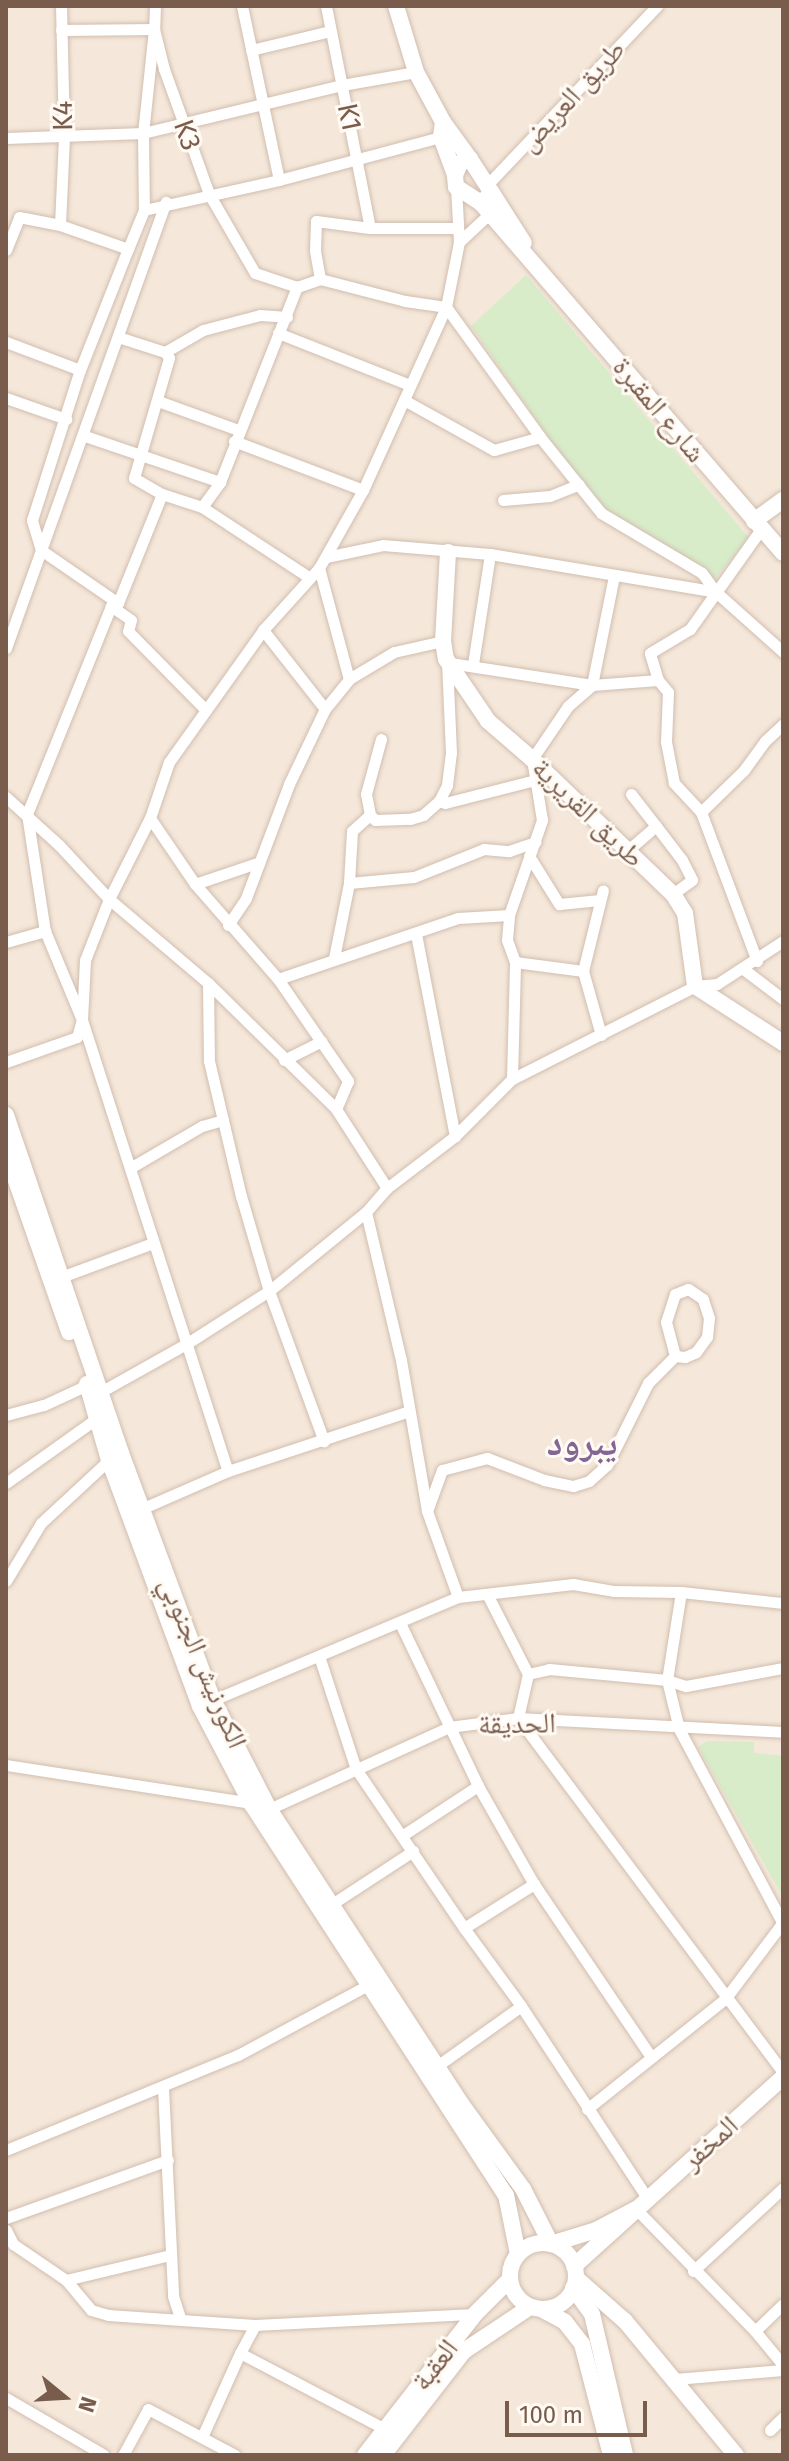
<!DOCTYPE html>
<meta charset="utf-8">
<style>
body{margin:0}
#map{position:relative;width:789px;height:2461px;overflow:hidden;background:#fdf6ec;font-family:"Fira Sans","Noto Naskh Arabic",sans-serif}
div>[style]{position:absolute}
[style*='--x']{left:calc(var(--x)*1px);top:calc(var(--y)*1px);width:calc(var(--w)*1px);rotate:calc(var(--a)*1deg)}
.residential>*{inset:0;background:#f5e8da;transform-origin:0 0}
.green>*{inset:0;background:#d8ecc9}
.roads{filter:drop-shadow(0 0 2px #d1beb0) drop-shadow(0 0 2px #d1beb0)}
.street>*{height:11px;margin:-5.5px;padding:0 5.5px;transform-origin:5.5px;border-radius:5.5px;background:#fff}
.secondary>*{height:16px;margin:-8px;padding:0 8px;transform-origin:8px;border-radius:8px;background:#fff}
.secondary>.ring{margin:-8px;padding:0;box-sizing:content-box;background:none;border:16px solid #fff;border-radius:50%}
span{translate:-50% -50%;white-space:nowrap;text-align:center;line-height:1.15;-webkit-text-stroke:6px #fffaf3;paint-order:stroke}
.street-label{font-size:28px;color:#7a5c4d}
.district-label{font-size:36px;color:#846695;font-weight:700}
.frame{position:absolute;inset:0;border:8px solid #7a5c4d;pointer-events:none}
.north{position:absolute;left:24px;top:2357px;width:80px;height:80px;-webkit-text-stroke:6px #fffaf3;paint-order:stroke;rotate:108deg;font-size:22px;font-weight:700;line-height:32px;text-align:center;color:#7a5c4d}
.north::after{content:'';display:block;margin:auto;width:28px;height:36px;background:#7a5c4d;clip-path:polygon(50% 0,100% 100%,50% 72%,0 100%)}
.scale{position:absolute;left:505px;top:2401px;width:142px;height:36px;box-sizing:border-box;border:4px solid #7a5c4d;border-top:0;padding-left:10px;font-size:24px;line-height:28px;white-space:nowrap;color:#7a5c4d;-webkit-text-stroke:6px #fffaf3;paint-order:stroke}
</style>
<div id="map">
<div class="residential">
<div style="left:6px;top:6px;width:777px;height:2449px"></div>
</div>
<div class="green">
<div style="clip-path:polygon(526px 275px,749px 538px,713px 581px,595px 504px,471px 326px)"></div>
<div style="clip-path:polygon(707px 1741px,754px 1742px,754px 1753px,783px 1756px,783px 1897px,698px 1747px)"></div>
</div>
<div class="roads">
<div class="street">
<div style="--x:155;--y:6;--w:23;--a:92"></div>
<div style="--x:154;--y:29;--w:41;--a:76"></div>
<div style="--x:164;--y:69;--w:133;--a:70.2"></div>
<div style="--x:209;--y:194;--w:91;--a:59.8"></div>
<div style="--x:255;--y:273;--w:44;--a:18.4"></div>
<div style="--x:242;--y:6;--w:178;--a:78"></div>
<div style="--x:326;--y:6;--w:226;--a:78.8"></div>
<div style="--x:61;--y:30;--w:93;--a:-0.6"></div>
<div style="--x:154;--y:29;--w:105;--a:96"></div>
<div style="--x:143;--y:133;--w:77;--a:89.3"></div>
<div style="--x:251;--y:50;--w:81;--a:-13.5"></div>
<div style="--x:6;--y:138;--w:137;--a:-2.1"></div>
<div style="--x:143;--y:133;--w:205;--a:-13.6"></div>
<div style="--x:342;--y:85;--w:75;--a:-10"></div>
<div style="--x:487;--y:185;--w:247;--a:-46.5"></div>
<div style="--x:60;--y:225;--w:88;--a:-87.4"></div>
<div style="--x:64;--y:137;--w:131;--a:-91.3"></div>
<div style="--x:459;--y:242;--w:40;--a:-43"></div>
<div style="--x:6;--y:250;--w:35;--a:-68"></div>
<div style="--x:19;--y:217;--w:42;--a:11"></div>
<div style="--x:60;--y:225;--w:72;--a:19.4"></div>
<div style="--x:128;--y:249;--w:42;--a:-67.7"></div>
<div style="--x:144;--y:210;--w:138;--a:-12.5"></div>
<div style="--x:279;--y:180;--w:168;--a:-14.9"></div>
<div style="--x:320;--y:279;--w:29;--a:-100"></div>
<div style="--x:315;--y:250;--w:29;--a:-88"></div>
<div style="--x:316;--y:221;--w:54;--a:7.4"></div>
<div style="--x:370;--y:228;--w:86;--a:0"></div>
<div style="--x:278;--y:333;--w:142;--a:21.5"></div>
<div style="--x:118;--y:337;--w:49;--a:17.7"></div>
<div style="--x:165;--y:352;--w:7;--a:56"></div>
<div style="--x:169;--y:358;--w:125;--a:106.3"></div>
<div style="--x:134;--y:478;--w:32;--a:30"></div>
<div style="--x:162;--y:494;--w:42;--a:18"></div>
<div style="--x:202;--y:507;--w:129;--a:33.3"></div>
<div style="--x:6;--y:342;--w:79;--a:20.7"></div>
<div style="--x:165;--y:352;--w:44;--a:-30.1"></div>
<div style="--x:203;--y:330;--w:59;--a:-14.7"></div>
<div style="--x:260;--y:315;--w:27;--a:4"></div>
<div style="--x:6;--y:398;--w:64;--a:19.3"></div>
<div style="--x:404;--y:400;--w:103;--a:29.1"></div>
<div style="--x:494;--y:450;--w:48;--a:-15.8"></div>
<div style="--x:158;--y:401;--w:85;--a:19.9"></div>
<div style="--x:85;--y:436;--w:143;--a:18.8"></div>
<div style="--x:234;--y:441;--w:138;--a:20.8"></div>
<div style="--x:162;--y:494;--w:118;--a:112"></div>
<div style="--x:118;--y:603;--w:8;--a:157"></div>
<div style="--x:111;--y:606;--w:224;--a:112"></div>
<div style="--x:27;--y:814;--w:118;--a:81.3"></div>
<div style="--x:45;--y:931;--w:96;--a:67.4"></div>
<div style="--x:82;--y:1020;--w:474;--a:72.1"></div>
<div style="--x:503;--y:500;--w:47;--a:-4.9"></div>
<div style="--x:550;--y:496;--w:31;--a:-22"></div>
<div style="--x:202;--y:507;--w:31;--a:-54"></div>
<div style="--x:220;--y:482;--w:210;--a:-68.5"></div>
<div style="--x:297;--y:287;--w:24;--a:-19"></div>
<div style="--x:320;--y:279;--w:88;--a:14.5"></div>
<div style="--x:405;--y:301;--w:41;--a:8.3"></div>
<div style="--x:446;--y:307;--w:160;--a:54.1"></div>
<div style="--x:540;--y:437;--w:97;--a:51.2"></div>
<div style="--x:601;--y:513;--w:117;--a:30.7"></div>
<div style="--x:702;--y:573;--w:24;--a:54"></div>
<div style="--x:326;--y:557;--w:58;--a:-11.9"></div>
<div style="--x:383;--y:545;--w:107;--a:4.8"></div>
<div style="--x:490;--y:554;--w:229;--a:9.5"></div>
<div style="--x:716;--y:592;--w:90;--a:41.8"></div>
<div style="--x:319;--y:568;--w:115;--a:74.9"></div>
<div style="--x:118;--y:603;--w:93;--a:-145.5"></div>
<div style="--x:41;--y:550;--w:31;--a:-107"></div>
<div style="--x:32;--y:520;--w:157;--a:-72.3"></div>
<div style="--x:80;--y:370;--w:130;--a:-68.4"></div>
<div style="--x:111;--y:606;--w:24;--a:35"></div>
<div style="--x:131;--y:620;--w:11;--a:105"></div>
<div style="--x:128;--y:631;--w:111;--a:45.4"></div>
<div style="--x:263;--y:630;--w:100;--a:51.9"></div>
<div style="--x:6;--y:648;--w:474;--a:-70.3"></div>
<div style="--x:450;--y:663;--w:144;--a:8.8"></div>
<div style="--x:592;--y:685;--w:66;--a:-4.3"></div>
<div style="--x:473;--y:664;--w:111;--a:-81.2"></div>
<div style="--x:381;--y:739;--w:57;--a:105.3"></div>
<div style="--x:366;--y:794;--w:21;--a:79"></div>
<div style="--x:370;--y:815;--w:7;--a:45"></div>
<div style="--x:375;--y:820;--w:35;--a:-2"></div>
<div style="--x:410;--y:819;--w:14;--a:-17"></div>
<div style="--x:423;--y:815;--w:21;--a:-41"></div>
<div style="--x:439;--y:801;--w:18;--a:-63"></div>
<div style="--x:447;--y:785;--w:32;--a:-83"></div>
<div style="--x:451;--y:753;--w:90;--a:-92.5"></div>
<div style="--x:631;--y:794;--w:41;--a:52"></div>
<div style="--x:6;--y:797;--w:72;--a:42.2"></div>
<div style="--x:59;--y:845;--w:74;--a:47.2"></div>
<div style="--x:109;--y:899;--w:130;--a:40.3"></div>
<div style="--x:208;--y:983;--w:180;--a:44.5"></div>
<div style="--x:336;--y:1109;--w:94;--a:57.2"></div>
<div style="--x:439;--y:801;--w:6;--a:18"></div>
<div style="--x:445;--y:803;--w:93;--a:-14.3"></div>
<div style="--x:701;--y:812;--w:60;--a:-44.3"></div>
<div style="--x:744;--y:770;--w:36;--a:-54"></div>
<div style="--x:765;--y:741;--w:25;--a:-43"></div>
<div style="--x:150;--y:818;--w:80;--a:55.7"></div>
<div style="--x:195;--y:884;--w:126;--a:48.9"></div>
<div style="--x:278;--y:979;--w:124;--a:55.5"></div>
<div style="--x:348;--y:1081;--w:30;--a:113"></div>
<div style="--x:627;--y:851;--w:38;--a:-41"></div>
<div style="--x:656;--y:826;--w:43;--a:52.6"></div>
<div style="--x:682;--y:860;--w:22;--a:63"></div>
<div style="--x:692;--y:880;--w:24;--a:144"></div>
<div style="--x:529;--y:856;--w:57;--a:58"></div>
<div style="--x:559;--y:904;--w:41;--a:-5.6"></div>
<div style="--x:349;--y:883;--w:65;--a:-5.3"></div>
<div style="--x:414;--y:877;--w:75;--a:-21.8"></div>
<div style="--x:484;--y:849;--w:25;--a:5"></div>
<div style="--x:509;--y:851;--w:28;--a:-19"></div>
<div style="--x:195;--y:884;--w:65;--a:-18.7"></div>
<div style="--x:228;--y:925;--w:32;--a:-56"></div>
<div style="--x:246;--y:898;--w:122;--a:-69.3"></div>
<div style="--x:289;--y:784;--w:83;--a:-64.4"></div>
<div style="--x:325;--y:709;--w:38;--a:-51"></div>
<div style="--x:349;--y:679;--w:52;--a:-31"></div>
<div style="--x:394;--y:652;--w:50;--a:-12.7"></div>
<div style="--x:416;--y:934;--w:206;--a:79.1"></div>
<div style="--x:6;--y:942;--w:41;--a:-15.8"></div>
<div style="--x:334;--y:958;--w:76;--a:-78.7"></div>
<div style="--x:349;--y:883;--w:52;--a:-86.7"></div>
<div style="--x:352;--y:831;--w:24;--a:-42"></div>
<div style="--x:757;--y:961;--w:159;--a:-110.6"></div>
<div style="--x:701;--y:812;--w:40;--a:-133"></div>
<div style="--x:674;--y:783;--w:42;--a:-101"></div>
<div style="--x:666;--y:742;--w:50;--a:-87.7"></div>
<div style="--x:668;--y:692;--w:16;--a:-130"></div>
<div style="--x:658;--y:680;--w:28;--a:-107"></div>
<div style="--x:650;--y:653;--w:47;--a:-31"></div>
<div style="--x:690;--y:629;--w:123;--a:-54.6"></div>
<div style="--x:515;--y:962;--w:69;--a:7.5"></div>
<div style="--x:742;--y:968;--w:51;--a:37.1"></div>
<div style="--x:278;--y:979;--w:190;--a:-18.7"></div>
<div style="--x:458;--y:918;--w:51;--a:-3.4"></div>
<div style="--x:208;--y:983;--w:78;--a:89.3"></div>
<div style="--x:209;--y:1061;--w:139;--a:76.7"></div>
<div style="--x:241;--y:1196;--w:99;--a:73.6"></div>
<div style="--x:269;--y:1291;--w:160;--a:69.9"></div>
<div style="--x:601;--y:1035;--w:66;--a:-105.7"></div>
<div style="--x:583;--y:971;--w:83;--a:-76.1"></div>
<div style="--x:284;--y:1060;--w:42;--a:-26.6"></div>
<div style="--x:6;--y:1062;--w:75;--a:-19.4"></div>
<div style="--x:77;--y:1037;--w:18;--a:-74"></div>
<div style="--x:82;--y:1020;--w:60;--a:-87.1"></div>
<div style="--x:85;--y:960;--w:66;--a:-68.5"></div>
<div style="--x:109;--y:899;--w:91;--a:-63.2"></div>
<div style="--x:150;--y:818;--w:59;--a:-71.3"></div>
<div style="--x:169;--y:762;--w:162;--a:-54.5"></div>
<div style="--x:263;--y:630;--w:84;--a:-47.9"></div>
<div style="--x:319;--y:568;--w:90;--a:-60.6"></div>
<div style="--x:363;--y:490;--w:201;--a:-65.6"></div>
<div style="--x:446;--y:307;--w:66;--a:-78.7"></div>
<div style="--x:459;--y:242;--w:55;--a:-93.1"></div>
<div style="--x:512;--y:1079;--w:117;--a:-88.5"></div>
<div style="--x:515;--y:962;--w:23;--a:-110"></div>
<div style="--x:507;--y:940;--w:25;--a:-85"></div>
<div style="--x:509;--y:915;--w:101;--a:-70.8"></div>
<div style="--x:542;--y:820;--w:62;--a:-99.3"></div>
<div style="--x:532;--y:759;--w:64;--a:-55.8"></div>
<div style="--x:568;--y:706;--w:32;--a:-41"></div>
<div style="--x:592;--y:685;--w:111;--a:-78.6"></div>
<div style="--x:130;--y:1168;--w:83;--a:-30.3"></div>
<div style="--x:202;--y:1126;--w:22;--a:-16"></div>
<div style="--x:366;--y:1212;--w:152;--a:76.7"></div>
<div style="--x:401;--y:1360;--w:153;--a:80.2"></div>
<div style="--x:427;--y:1511;--w:91;--a:70.2"></div>
<div style="--x:61;--y:1277;--w:98;--a:-20.3"></div>
<div style="--x:95;--y:1395;--w:104;--a:-29.3"></div>
<div style="--x:186;--y:1344;--w:98;--a:-32.6"></div>
<div style="--x:269;--y:1291;--w:125;--a:-39.2"></div>
<div style="--x:366;--y:1212;--w:32;--a:-49"></div>
<div style="--x:387;--y:1188;--w:86;--a:-37.4"></div>
<div style="--x:455;--y:1136;--w:81;--a:-45"></div>
<div style="--x:512;--y:1079;--w:205;--a:-26.9"></div>
<div style="--x:695;--y:986;--w:22;--a:-5"></div>
<div style="--x:717;--y:984;--w:79;--a:-33.1"></div>
<div style="--x:6;--y:1415;--w:39;--a:-15"></div>
<div style="--x:44;--y:1405;--w:47;--a:-24.9"></div>
<div style="--x:6;--y:1483;--w:112;--a:-35.5"></div>
<div style="--x:141;--y:1509;--w:95;--a:-23.6"></div>
<div style="--x:228;--y:1471;--w:191;--a:-18.3"></div>
<div style="--x:427;--y:1511;--w:44;--a:-69.9"></div>
<div style="--x:442;--y:1470;--w:47;--a:-14.9"></div>
<div style="--x:487;--y:1458;--w:61;--a:21.1"></div>
<div style="--x:544;--y:1480;--w:30;--a:12"></div>
<div style="--x:573;--y:1486;--w:17;--a:-17"></div>
<div style="--x:589;--y:1481;--w:24;--a:-42"></div>
<div style="--x:607;--y:1465;--w:92;--a:-63.4"></div>
<div style="--x:648;--y:1383;--w:38;--a:-45"></div>
<div style="--x:675;--y:1356;--w:10;--a:6"></div>
<div style="--x:685;--y:1357;--w:12;--a:-24"></div>
<div style="--x:696;--y:1352;--w:19;--a:-54"></div>
<div style="--x:707;--y:1337;--w:19;--a:-84"></div>
<div style="--x:709;--y:1318;--w:20;--a:-108"></div>
<div style="--x:703;--y:1299;--w:18;--a:-146"></div>
<div style="--x:688;--y:1289;--w:14;--a:159"></div>
<div style="--x:675;--y:1294;--w:29;--a:108"></div>
<div style="--x:666;--y:1322;--w:35;--a:75"></div>
<div style="--x:6;--y:1581;--w:68;--a:-58.9"></div>
<div style="--x:41;--y:1523;--w:93;--a:-42.8"></div>
<div style="--x:681;--y:1592;--w:89;--a:99"></div>
<div style="--x:667;--y:1680;--w:50;--a:76.2"></div>
<div style="--x:679;--y:1729;--w:221;--a:61.9"></div>
<div style="--x:487;--y:1594;--w:90;--a:62.9"></div>
<div style="--x:528;--y:1674;--w:45;--a:102.8"></div>
<div style="--x:518;--y:1718;--w:442;--a:53.2"></div>
<div style="--x:400;--y:1623;--w:181;--a:64.4"></div>
<div style="--x:478;--y:1786;--w:113;--a:60.3"></div>
<div style="--x:534;--y:1884;--w:209;--a:55.9"></div>
<div style="--x:319;--y:1656;--w:119;--a:71.9"></div>
<div style="--x:356;--y:1769;--w:192;--a:55.8"></div>
<div style="--x:464;--y:1928;--w:97;--a:53.8"></div>
<div style="--x:521;--y:2006;--w:231;--a:56.7"></div>
<div style="--x:528;--y:1674;--w:22;--a:-13"></div>
<div style="--x:549;--y:1669;--w:119;--a:5.3"></div>
<div style="--x:667;--y:1680;--w:20;--a:18"></div>
<div style="--x:686;--y:1686;--w:99;--a:-10.5"></div>
<div style="--x:213;--y:1700;--w:266;--a:-22.8"></div>
<div style="--x:458;--y:1597;--w:116;--a:-6.4"></div>
<div style="--x:573;--y:1584;--w:42;--a:9.7"></div>
<div style="--x:614;--y:1591;--w:67;--a:0.9"></div>
<div style="--x:681;--y:1592;--w:103;--a:6.2"></div>
<div style="--x:6;--y:1765;--w:248;--a:8.8"></div>
<div style="--x:269;--y:1809;--w:198;--a:-24.5"></div>
<div style="--x:449;--y:1727;--w:70;--a:-7.4"></div>
<div style="--x:518;--y:1718;--w:265;--a:3"></div>
<div style="--x:403;--y:1835;--w:90;--a:-33.2"></div>
<div style="--x:332;--y:1904;--w:97;--a:-33.2"></div>
<div style="--x:464;--y:1928;--w:83;--a:-32.2"></div>
<div style="--x:437;--y:2066;--w:103;--a:-35.5"></div>
<div style="--x:163;--y:2088;--w:208;--a:87.2"></div>
<div style="--x:173;--y:2296;--w:23;--a:72"></div>
<div style="--x:587;--y:2109;--w:176;--a:-38.6"></div>
<div style="--x:725;--y:1999;--w:96;--a:-53"></div>
<div style="--x:6;--y:2150;--w:251;--a:-22.3"></div>
<div style="--x:238;--y:2055;--w:150;--a:-28.3"></div>
<div style="--x:636;--y:2209;--w:170;--a:45.7"></div>
<div style="--x:755;--y:2331;--w:44;--a:50.5"></div>
<div style="--x:6;--y:2218;--w:172;--a:-19.7"></div>
<div style="--x:6;--y:2230;--w:16;--a:63"></div>
<div style="--x:13;--y:2244;--w:64;--a:34.2"></div>
<div style="--x:66;--y:2280;--w:39;--a:50"></div>
<div style="--x:91;--y:2310;--w:18;--a:16"></div>
<div style="--x:108;--y:2315;--w:147;--a:3.9"></div>
<div style="--x:255;--y:2325;--w:220;--a:-2.9"></div>
<div style="--x:693;--y:2271;--w:122;--a:-42.7"></div>
<div style="--x:66;--y:2280;--w:107;--a:-13.5"></div>
<div style="--x:255;--y:2325;--w:32;--a:118"></div>
<div style="--x:240;--y:2353;--w:164;--a:27.7"></div>
<div style="--x:755;--y:2331;--w:39;--a:-44"></div>
<div style="--x:675;--y:2379;--w:108;--a:-4.8"></div>
<div style="--x:6;--y:2398;--w:113;--a:30.2"></div>
<div style="--x:770;--y:2430;--w:18;--a:-45"></div>
<div style="--x:202;--y:2437;--w:92;--a:-65.7"></div>
<div style="--x:123;--y:2455;--w:52;--a:-61.5"></div>
<div style="--x:148;--y:2409;--w:98;--a:27.9"></div>
</div>
<div class="secondary">
<div style="--x:396;--y:6;--w:69;--a:73.1"></div>
<div style="--x:416;--y:72;--w:57;--a:61.6"></div>
<div style="--x:443;--y:122;--w:46;--a:53.9"></div>
<div style="--x:443;--y:122;--w:15;--a:98"></div>
<div style="--x:441;--y:137;--w:40;--a:69.8"></div>
<div style="--x:470;--y:159;--w:40;--a:57.1"></div>
<div style="--x:492;--y:193;--w:15;--a:138"></div>
<div style="--x:481;--y:203;--w:30;--a:-147"></div>
<div style="--x:456;--y:187;--w:12;--a:-95"></div>
<div style="--x:455;--y:175;--w:13;--a:-67"></div>
<div style="--x:460;--y:163;--w:11;--a:-22"></div>
<div style="--x:492;--y:193;--w:59;--a:57.4"></div>
<div style="--x:481;--y:203;--w:462;--a:49.2"></div>
<div style="--x:754;--y:521;--w:36;--a:-36"></div>
<div style="--x:448;--y:552;--w:89;--a:93.2"></div>
<div style="--x:443;--y:641;--w:18;--a:81"></div>
<div style="--x:446;--y:659;--w:75;--a:55.9"></div>
<div style="--x:488;--y:721;--w:58;--a:40.8"></div>
<div style="--x:532;--y:759;--w:195;--a:43.8"></div>
<div style="--x:673;--y:894;--w:22;--a:58"></div>
<div style="--x:685;--y:913;--w:74;--a:82.2"></div>
<div style="--x:695;--y:986;--w:105;--a:32.9"></div>
<div style="--x:6;--y:1115;--w:357;--a:71.2"></div>
<div style="--x:121;--y:1453;--w:264;--a:69.6"></div>
<div style="--x:213;--y:1700;--w:123;--a:62.8"></div>
<div style="--x:269;--y:1809;--w:353;--a:56.9"></div>
<div style="--x:462;--y:2105;--w:104;--a:54"></div>
<div style="--x:523;--y:2189;--w:62;--a:63"></div>
<div style="--x:551;--y:2244;--w:47;--a:-17.3"></div>
<div style="--x:596;--y:2230;--w:45;--a:-27.7"></div>
<div style="--x:6;--y:1152;--w:191;--a:70.7"></div>
<div style="--x:87;--y:1384;--w:79;--a:73.9"></div>
<div style="--x:109;--y:1460;--w:262;--a:69.7"></div>
<div style="--x:200;--y:1706;--w:110;--a:62.3"></div>
<div style="--x:251;--y:1803;--w:468;--a:57"></div>
<div style="--x:506;--y:2195;--w:60;--a:78.5"></div>
<div class="ring" style="left:510px;top:2243px;width:50px;height:50px"></div>
<div style="--x:574;--y:2266;--w:282;--a:-42.1"></div>
<div style="--x:576;--y:2278;--w:65;--a:41.3"></div>
<div style="--x:625;--y:2321;--w:174;--a:50.4"></div>
<div style="--x:573;--y:2288;--w:32;--a:54"></div>
<div style="--x:592;--y:2314;--w:145;--a:76.8"></div>
<div style="--x:541;--y:2309;--w:27;--a:28"></div>
<div style="--x:565;--y:2322;--w:28;--a:52"></div>
<div style="--x:582;--y:2344;--w:115;--a:75.4"></div>
<div style="--x:365;--y:2455;--w:179;--a:-52"></div>
<div style="--x:475;--y:2314;--w:49;--a:-45"></div>
<div style="--x:383;--y:2455;--w:132;--a:-52.1"></div>
<div style="--x:464;--y:2351;--w:79;--a:-33.7"></div>
</div>
</div>
<div class="street-label">
<span style="left:572px;top:96px;rotate:-47deg">طريق العريض</span>
<span style="left:63px;top:116px;rotate:-91deg">K4</span>
<span style="left:349px;top:117px;rotate:78deg">K1</span>
<span style="left:187px;top:135px;rotate:70deg">K3</span>
<span style="left:659px;top:410px;rotate:50deg">شارع المقبرة</span>
<span style="left:588px;top:813px;rotate:44deg">طريق القريرية</span>
<span style="left:203px;top:1663px;rotate:67deg">الكورنيش الجنوبي</span>
<span style="left:517px;top:1724px;rotate:-1deg">الحديقة</span>
<span style="left:710px;top:2143px;rotate:-42deg">المخفر</span>
<span style="left:435px;top:2365px;rotate:-52deg">العقبة</span>
</div>
<div class="district-label">
<span style="left:582px;top:1444px">يبرود</span>
</div>
<div class="frame"></div>
<div class="north">N</div>
<div class="scale">100 m</div>
</div>
